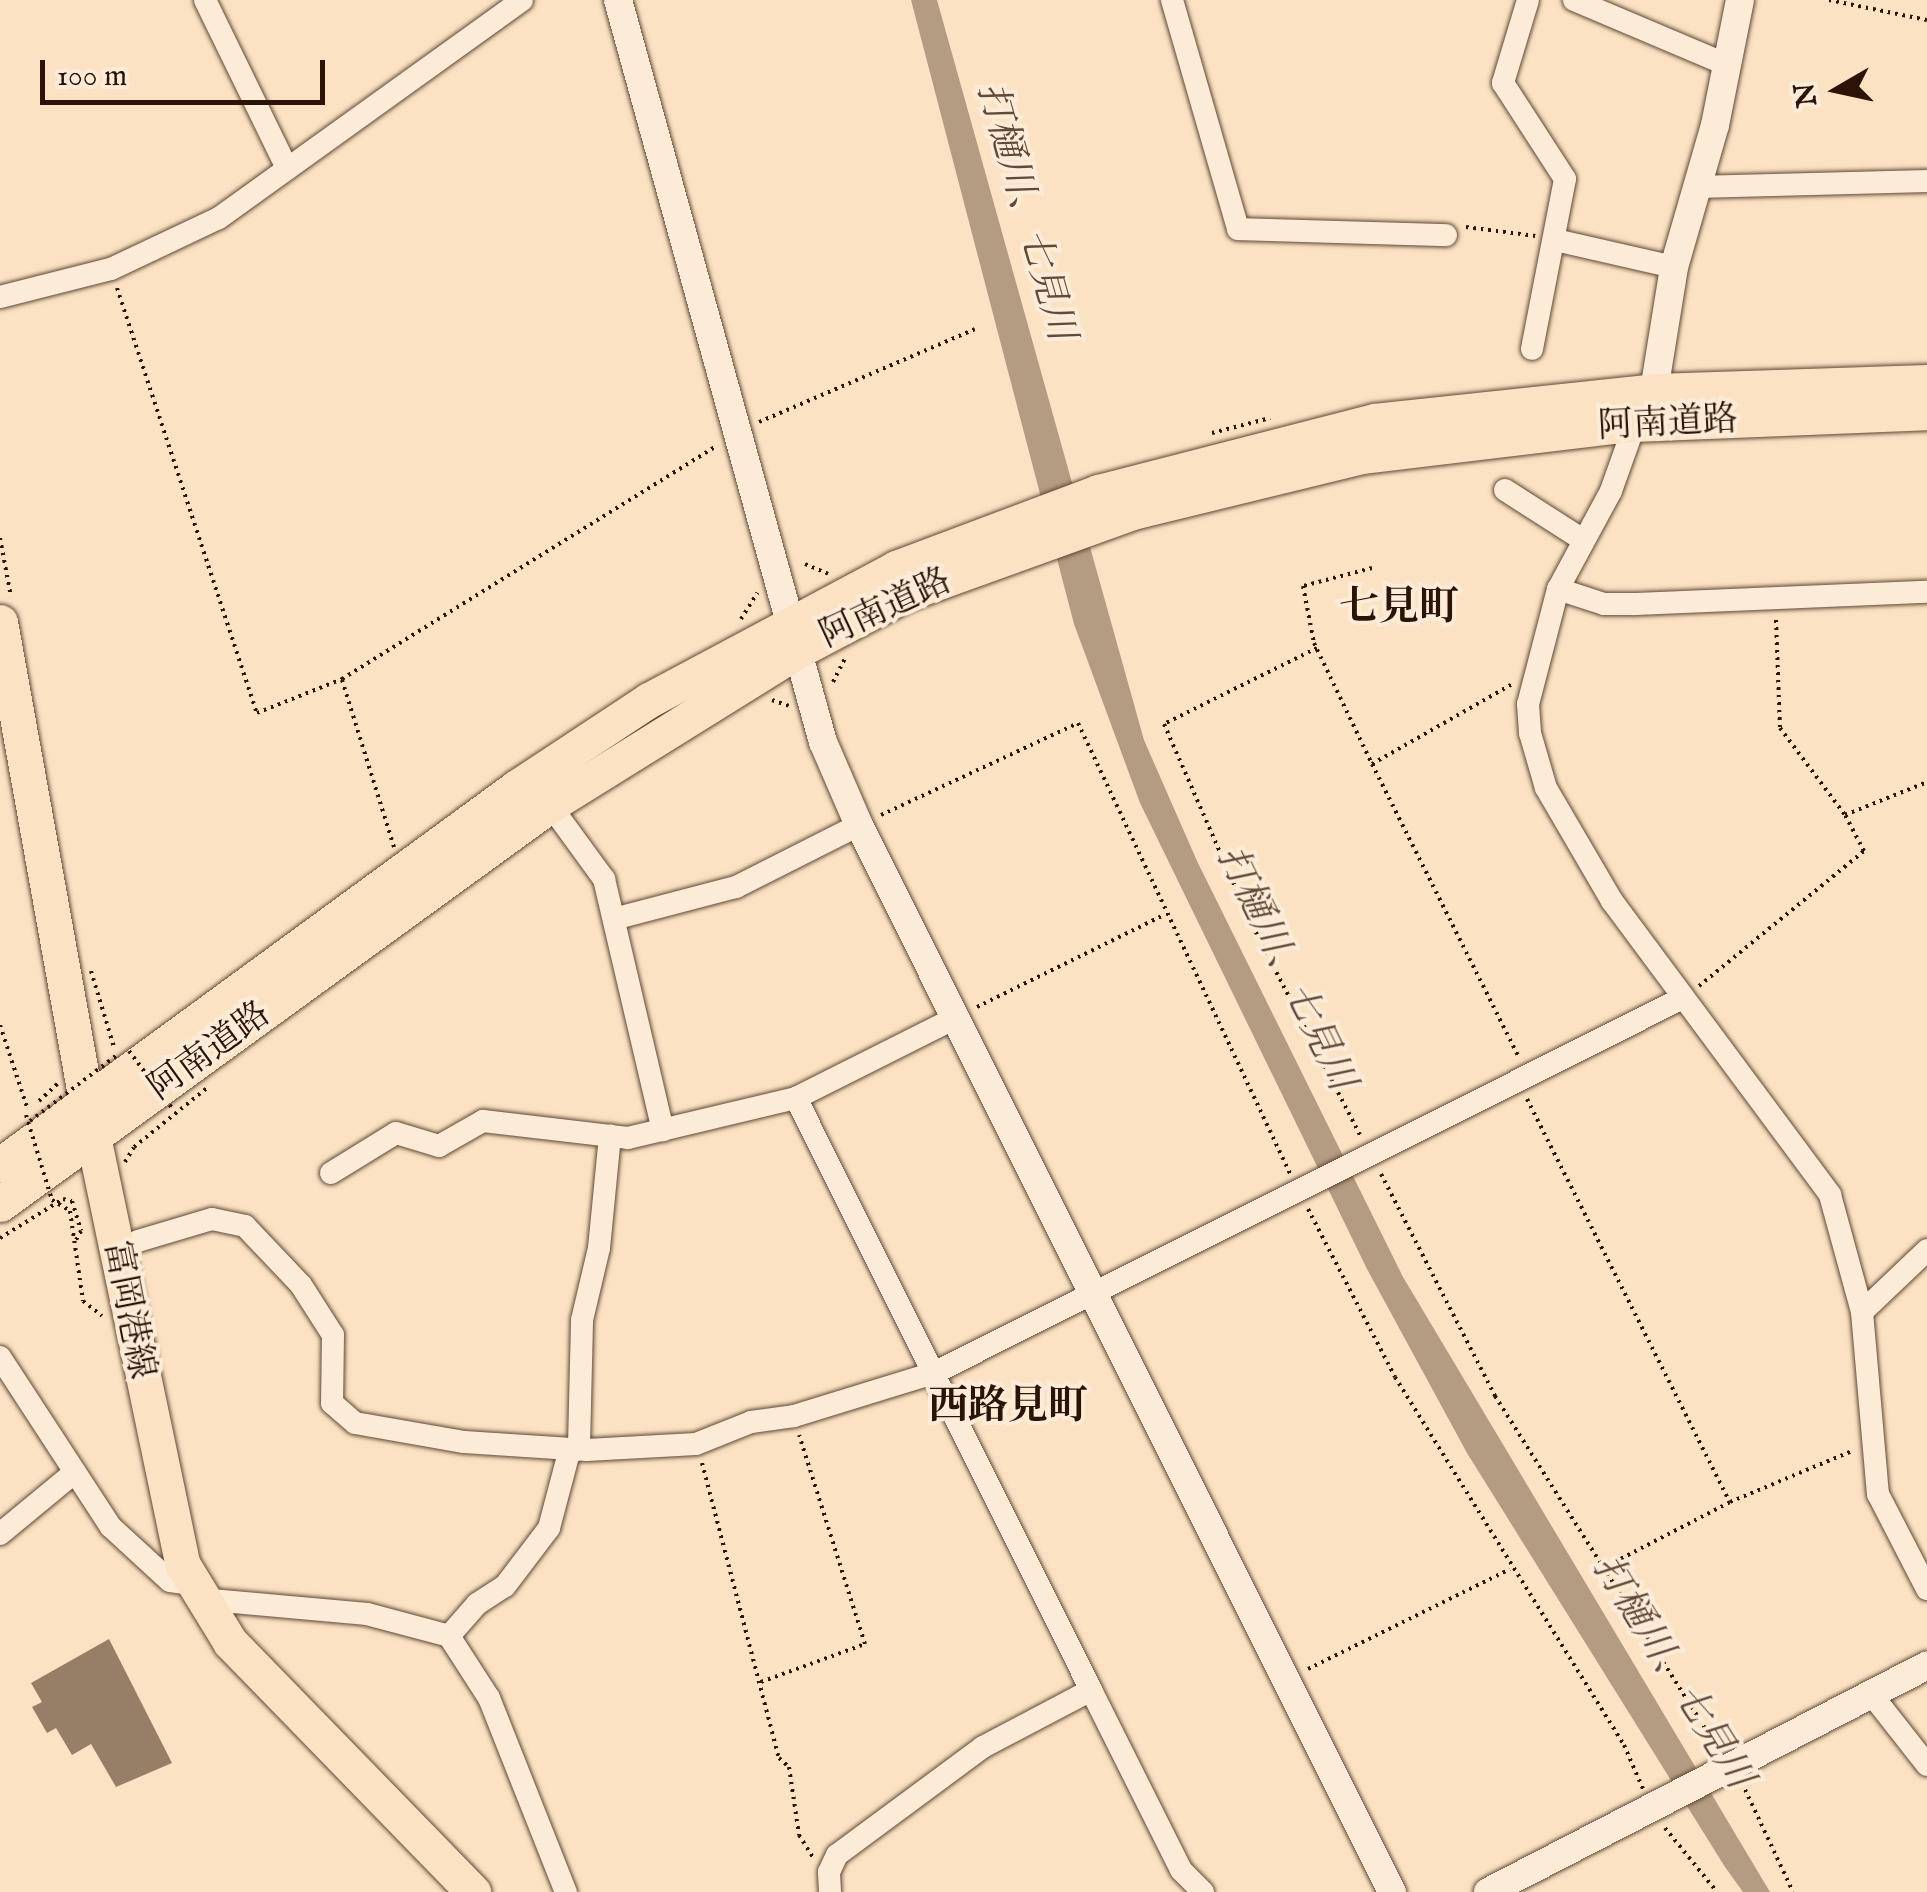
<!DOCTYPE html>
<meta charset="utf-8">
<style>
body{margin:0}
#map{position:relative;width:1927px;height:1892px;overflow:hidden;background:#fae2c2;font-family:"IM FELL English","Noto Serif JP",serif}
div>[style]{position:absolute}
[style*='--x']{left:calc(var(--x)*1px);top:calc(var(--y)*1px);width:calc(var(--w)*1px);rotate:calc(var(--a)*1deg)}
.water>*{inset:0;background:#b49c82}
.building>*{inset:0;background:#977f67}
.path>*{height:4px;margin-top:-2px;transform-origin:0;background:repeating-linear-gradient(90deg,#2b1405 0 2.5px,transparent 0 7.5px)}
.roads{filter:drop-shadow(0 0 2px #5f4834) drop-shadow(0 0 2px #5f4834)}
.minor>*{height:22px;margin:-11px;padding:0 11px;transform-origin:11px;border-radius:11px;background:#fcecd7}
.tertiary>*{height:28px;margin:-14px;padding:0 14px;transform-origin:14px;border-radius:14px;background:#fcecd7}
.primary>*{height:35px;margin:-17.5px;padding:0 17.5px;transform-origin:17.5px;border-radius:17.5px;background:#fae2c2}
.trunk>*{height:35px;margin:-17.5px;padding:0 17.5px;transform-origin:17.5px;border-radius:17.5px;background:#fae2c2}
.path-bridge>*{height:4px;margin-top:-2px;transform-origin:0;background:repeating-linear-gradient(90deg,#2b1405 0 2.5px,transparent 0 7.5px)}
span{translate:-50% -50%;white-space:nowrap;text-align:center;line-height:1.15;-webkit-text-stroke:8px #fcecd7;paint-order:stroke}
.street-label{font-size:35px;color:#2b1405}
.water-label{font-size:38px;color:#624a37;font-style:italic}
.quarter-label{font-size:40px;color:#2b1405;font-weight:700}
.north{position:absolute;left:1787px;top:40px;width:100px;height:100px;-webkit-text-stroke:8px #fcecd7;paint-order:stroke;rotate:261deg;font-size:28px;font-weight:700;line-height:40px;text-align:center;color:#2b1405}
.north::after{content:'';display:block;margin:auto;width:35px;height:45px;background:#2b1405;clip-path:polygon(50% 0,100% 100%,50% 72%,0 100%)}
.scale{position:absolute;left:40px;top:60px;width:285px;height:45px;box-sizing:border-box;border:5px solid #2b1405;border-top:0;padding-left:12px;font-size:30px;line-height:35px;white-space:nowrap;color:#2b1405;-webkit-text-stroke:8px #fcecd7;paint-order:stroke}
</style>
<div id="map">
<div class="water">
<div style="clip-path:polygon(911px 0,937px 0,1144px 740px,1197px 861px,1403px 1277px,1770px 1892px,1743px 1892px,1725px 1867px,1467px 1453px,1367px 1269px,1140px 803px,1074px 624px)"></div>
</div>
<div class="building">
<div style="clip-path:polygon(109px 1639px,172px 1763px,116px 1787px,91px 1744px,72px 1755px,56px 1728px,47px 1733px,32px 1707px,42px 1702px,31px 1683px)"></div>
</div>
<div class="path">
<div style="--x:1829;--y:0;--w:100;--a:11.5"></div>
<div style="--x:1466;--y:227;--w:70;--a:7.4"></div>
<div style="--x:117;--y:288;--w:447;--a:71.8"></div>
<div style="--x:257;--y:713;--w:92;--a:-21.8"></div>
<div style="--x:342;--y:679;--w:441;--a:-31.9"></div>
<div style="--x:759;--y:422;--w:235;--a:-23.3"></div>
<div style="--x:1212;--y:433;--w:60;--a:-14.5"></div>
<div style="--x:0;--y:538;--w:60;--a:79.4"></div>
<div style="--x:805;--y:564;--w:25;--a:23"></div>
<div style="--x:1372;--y:568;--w:71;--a:165.4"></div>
<div style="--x:1303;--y:586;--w:58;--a:79.1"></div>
<div style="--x:1314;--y:643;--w:134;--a:64.4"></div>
<div style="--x:1372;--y:764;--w:161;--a:-29.7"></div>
<div style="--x:741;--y:619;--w:31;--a:-58"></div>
<div style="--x:1776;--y:620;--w:108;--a:87.9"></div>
<div style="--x:1780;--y:728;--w:109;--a:53.2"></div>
<div style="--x:1845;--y:815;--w:88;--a:-21.9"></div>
<div style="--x:1317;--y:648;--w:171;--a:153.6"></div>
<div style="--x:1164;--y:724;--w:213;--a:66.4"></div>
<div style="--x:1249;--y:919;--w:243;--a:62.8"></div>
<div style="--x:342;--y:680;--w:175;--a:72.7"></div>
<div style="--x:833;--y:682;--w:29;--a:-63"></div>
<div style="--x:772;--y:700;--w:18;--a:19"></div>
<div style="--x:1372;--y:764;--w:329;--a:63.4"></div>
<div style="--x:881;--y:815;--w:217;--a:-25"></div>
<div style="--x:1078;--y:723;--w:498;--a:64.8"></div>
<div style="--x:91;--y:971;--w:79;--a:73.2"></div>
<div style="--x:1699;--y:986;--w:213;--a:-39.3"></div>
<div style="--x:1864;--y:851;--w:41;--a:-117.8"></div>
<div style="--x:977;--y:1007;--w:208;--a:-26.2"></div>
<div style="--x:0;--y:1025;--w:89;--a:71.8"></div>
<div style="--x:1527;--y:1099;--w:451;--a:63.3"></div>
<div style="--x:1730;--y:1502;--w:132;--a:-22.7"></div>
<div style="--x:39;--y:1101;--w:26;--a:-43"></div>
<div style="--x:125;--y:1162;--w:17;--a:-59"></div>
<div style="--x:134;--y:1147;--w:95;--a:-39"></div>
<div style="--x:1381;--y:1174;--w:250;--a:62.8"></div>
<div style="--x:1495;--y:1396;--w:415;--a:57.7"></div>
<div style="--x:52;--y:1200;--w:21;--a:31"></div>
<div style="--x:70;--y:1211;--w:91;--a:81.8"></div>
<div style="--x:83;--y:1301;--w:24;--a:38"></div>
<div style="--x:1308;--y:1209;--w:189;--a:62.6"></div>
<div style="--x:1395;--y:1377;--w:433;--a:58.1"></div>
<div style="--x:1624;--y:1745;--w:48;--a:66.6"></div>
<div style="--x:0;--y:1238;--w:74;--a:-31.8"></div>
<div style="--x:63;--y:1199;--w:9;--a:13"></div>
<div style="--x:72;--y:1201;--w:31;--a:73"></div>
<div style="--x:81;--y:1231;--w:13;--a:119"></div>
<div style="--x:702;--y:1463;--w:305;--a:75.4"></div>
<div style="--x:779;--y:1758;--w:13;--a:42"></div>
<div style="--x:789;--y:1767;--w:69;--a:81.6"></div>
<div style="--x:799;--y:1835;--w:28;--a:58"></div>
<div style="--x:1601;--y:1569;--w:145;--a:-27.4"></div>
<div style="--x:1308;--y:1669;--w:225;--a:-26.3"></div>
<div style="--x:761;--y:1682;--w:111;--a:-20.1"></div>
<div style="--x:865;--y:1644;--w:219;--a:-107.5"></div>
<div style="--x:1742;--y:1783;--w:120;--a:64.9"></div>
<div style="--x:1665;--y:1828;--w:82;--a:50.9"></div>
</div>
<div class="roads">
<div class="minor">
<div style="--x:205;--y:0;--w:187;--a:64"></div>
<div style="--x:1172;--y:0;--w:238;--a:73.9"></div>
<div style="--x:1238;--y:229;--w:208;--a:1.7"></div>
<div style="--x:1528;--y:0;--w:87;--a:106.8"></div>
<div style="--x:1503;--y:83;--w:114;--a:57.1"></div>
<div style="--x:1565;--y:179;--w:173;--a:101"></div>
<div style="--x:1574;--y:0;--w:167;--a:22.9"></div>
<div style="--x:1697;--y:187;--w:230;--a:-1.5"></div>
<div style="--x:1555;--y:240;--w:122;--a:12.8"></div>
<div style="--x:0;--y:297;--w:114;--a:-14.2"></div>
<div style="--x:111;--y:269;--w:119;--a:-25.3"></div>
<div style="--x:219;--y:218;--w:373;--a:-35.7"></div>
<div style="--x:1638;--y:415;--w:81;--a:109.6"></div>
<div style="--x:1611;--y:491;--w:111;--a:118.4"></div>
<div style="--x:1558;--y:589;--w:119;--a:104.6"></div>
<div style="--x:1528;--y:704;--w:29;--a:86"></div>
<div style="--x:1530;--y:733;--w:57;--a:73.8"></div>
<div style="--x:1546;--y:788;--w:131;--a:59.7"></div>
<div style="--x:1612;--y:901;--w:366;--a:53.4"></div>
<div style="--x:1830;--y:1195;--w:121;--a:74.7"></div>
<div style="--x:1862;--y:1312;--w:183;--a:85"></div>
<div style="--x:1878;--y:1494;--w:107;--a:62.7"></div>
<div style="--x:1505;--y:490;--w:89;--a:32.6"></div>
<div style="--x:1558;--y:589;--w:48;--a:18.1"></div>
<div style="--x:1604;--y:604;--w:31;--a:0"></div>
<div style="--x:1635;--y:604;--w:292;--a:-2.4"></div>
<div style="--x:550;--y:805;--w:92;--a:53.9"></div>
<div style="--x:604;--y:879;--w:258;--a:76.8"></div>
<div style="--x:617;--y:918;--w:123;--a:-14.6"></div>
<div style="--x:736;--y:887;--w:138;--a:-26.8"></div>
<div style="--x:796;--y:1098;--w:661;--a:63.51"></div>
<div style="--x:331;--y:1173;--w:76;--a:-31.6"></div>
<div style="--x:396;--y:1133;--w:45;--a:16.8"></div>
<div style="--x:439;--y:1146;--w:51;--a:-29.6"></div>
<div style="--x:483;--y:1121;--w:128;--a:6.7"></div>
<div style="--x:138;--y:1241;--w:77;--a:-16.6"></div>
<div style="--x:212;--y:1219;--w:34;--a:12"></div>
<div style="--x:245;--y:1226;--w:81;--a:46.5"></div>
<div style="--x:301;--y:1285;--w:59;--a:57.4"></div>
<div style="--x:333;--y:1335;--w:68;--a:90.8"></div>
<div style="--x:332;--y:1403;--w:30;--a:41"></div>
<div style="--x:355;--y:1423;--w:111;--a:9.9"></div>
<div style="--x:464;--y:1442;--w:123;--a:3.7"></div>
<div style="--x:587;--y:1450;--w:109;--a:-3.2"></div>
<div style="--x:696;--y:1444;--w:59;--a:-21.8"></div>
<div style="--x:751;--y:1422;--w:43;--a:-7.9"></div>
<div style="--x:794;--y:1416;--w:146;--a:-17.1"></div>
<div style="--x:934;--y:1373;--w:838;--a:-26.6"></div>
<div style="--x:1862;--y:1312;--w:90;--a:-43.6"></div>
<div style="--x:0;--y:1357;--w:203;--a:56.9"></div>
<div style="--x:111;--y:1527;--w:80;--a:42.5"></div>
<div style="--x:170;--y:1581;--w:22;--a:8"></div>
<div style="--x:579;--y:1445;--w:125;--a:-88.6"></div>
<div style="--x:582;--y:1320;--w:74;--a:-76.7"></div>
<div style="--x:599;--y:1248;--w:113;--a:-84.4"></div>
<div style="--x:610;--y:1136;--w:18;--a:6"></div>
<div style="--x:628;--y:1138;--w:173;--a:-13.4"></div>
<div style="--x:796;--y:1098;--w:178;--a:-26.7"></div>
<div style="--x:0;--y:1534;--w:97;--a:-39.6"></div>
<div style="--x:200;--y:1599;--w:168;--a:5.1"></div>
<div style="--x:367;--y:1614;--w:85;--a:15"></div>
<div style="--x:449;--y:1636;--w:74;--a:57.2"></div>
<div style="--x:489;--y:1698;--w:209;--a:68.4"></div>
<div style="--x:449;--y:1636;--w:43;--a:-48.8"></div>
<div style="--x:477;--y:1604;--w:33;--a:-33"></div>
<div style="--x:505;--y:1586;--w:73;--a:-52.8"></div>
<div style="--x:549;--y:1528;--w:74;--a:-75.2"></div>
<div style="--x:568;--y:1456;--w:16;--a:-45"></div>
<div style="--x:1872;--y:1695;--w:89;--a:51.8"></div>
<div style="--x:830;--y:1892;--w:20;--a:-93"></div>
<div style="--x:829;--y:1872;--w:19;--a:-65"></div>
<div style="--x:837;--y:1855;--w:182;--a:-36.5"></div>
<div style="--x:983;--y:1747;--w:122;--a:-27.8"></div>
<div style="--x:1091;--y:1690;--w:201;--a:63.4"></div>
<div style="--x:1181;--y:1870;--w:31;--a:45"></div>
</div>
<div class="tertiary">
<div style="--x:618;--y:0;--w:770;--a:74.56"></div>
<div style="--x:823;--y:742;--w:90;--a:66.6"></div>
<div style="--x:859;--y:825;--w:1193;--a:63.46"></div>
<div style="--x:1654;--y:391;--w:126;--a:-80.8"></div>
<div style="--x:1674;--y:267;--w:148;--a:-73.9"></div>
<div style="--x:1715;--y:125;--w:127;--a:-78.7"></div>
<div style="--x:1488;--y:1892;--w:494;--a:-27.3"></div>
</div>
<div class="primary">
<div style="--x:0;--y:622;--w:503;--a:79.81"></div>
<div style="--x:89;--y:1117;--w:458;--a:78.2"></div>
<div style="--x:183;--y:1565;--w:90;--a:58.6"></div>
<div style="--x:230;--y:1642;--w:349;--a:45.8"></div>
</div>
<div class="trunk">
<div style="--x:0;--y:1165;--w:640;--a:-36.17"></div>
<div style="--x:517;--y:787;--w:158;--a:-33.4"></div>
<div style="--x:649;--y:700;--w:280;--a:-28.1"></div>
<div style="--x:896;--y:568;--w:216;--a:-20.6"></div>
<div style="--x:1098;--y:492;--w:285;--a:-14.4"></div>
<div style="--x:1374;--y:421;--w:282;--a:-6.1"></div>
<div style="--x:1654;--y:391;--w:273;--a:-1.9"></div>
<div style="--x:0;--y:1204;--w:679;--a:-35.96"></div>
<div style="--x:550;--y:805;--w:291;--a:-31.9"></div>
<div style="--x:797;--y:651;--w:122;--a:-27.8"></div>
<div style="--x:905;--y:594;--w:245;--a:-19.8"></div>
<div style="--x:1136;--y:511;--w:233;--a:-13.7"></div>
<div style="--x:1362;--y:456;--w:272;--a:-6.8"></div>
<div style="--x:1632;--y:424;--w:295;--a:-2.3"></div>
</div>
</div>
<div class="path-bridge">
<div style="--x:129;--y:1051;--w:71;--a:53"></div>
<div style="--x:26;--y:1115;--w:89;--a:73"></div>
<div style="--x:30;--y:1121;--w:109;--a:-37.2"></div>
</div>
<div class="street-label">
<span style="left:1668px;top:424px;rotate:-3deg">阿南道路</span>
<span style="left:886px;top:609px;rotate:-25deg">阿南道路</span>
<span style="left:210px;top:1052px;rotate:-36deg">阿南道路</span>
<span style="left:128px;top:1310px;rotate:79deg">富岡港線</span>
</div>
<div class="water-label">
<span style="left:1024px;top:212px;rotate:74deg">打樋川、七見川</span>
<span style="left:1284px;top:969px;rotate:64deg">打樋川、七見川</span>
<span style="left:1671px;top:1673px;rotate:58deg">打樋川、七見川</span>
</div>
<div class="quarter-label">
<span style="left:1399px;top:609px">七見町</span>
<span style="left:1008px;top:1408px">西路見町</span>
</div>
<div class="north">N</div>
<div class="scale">100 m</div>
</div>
